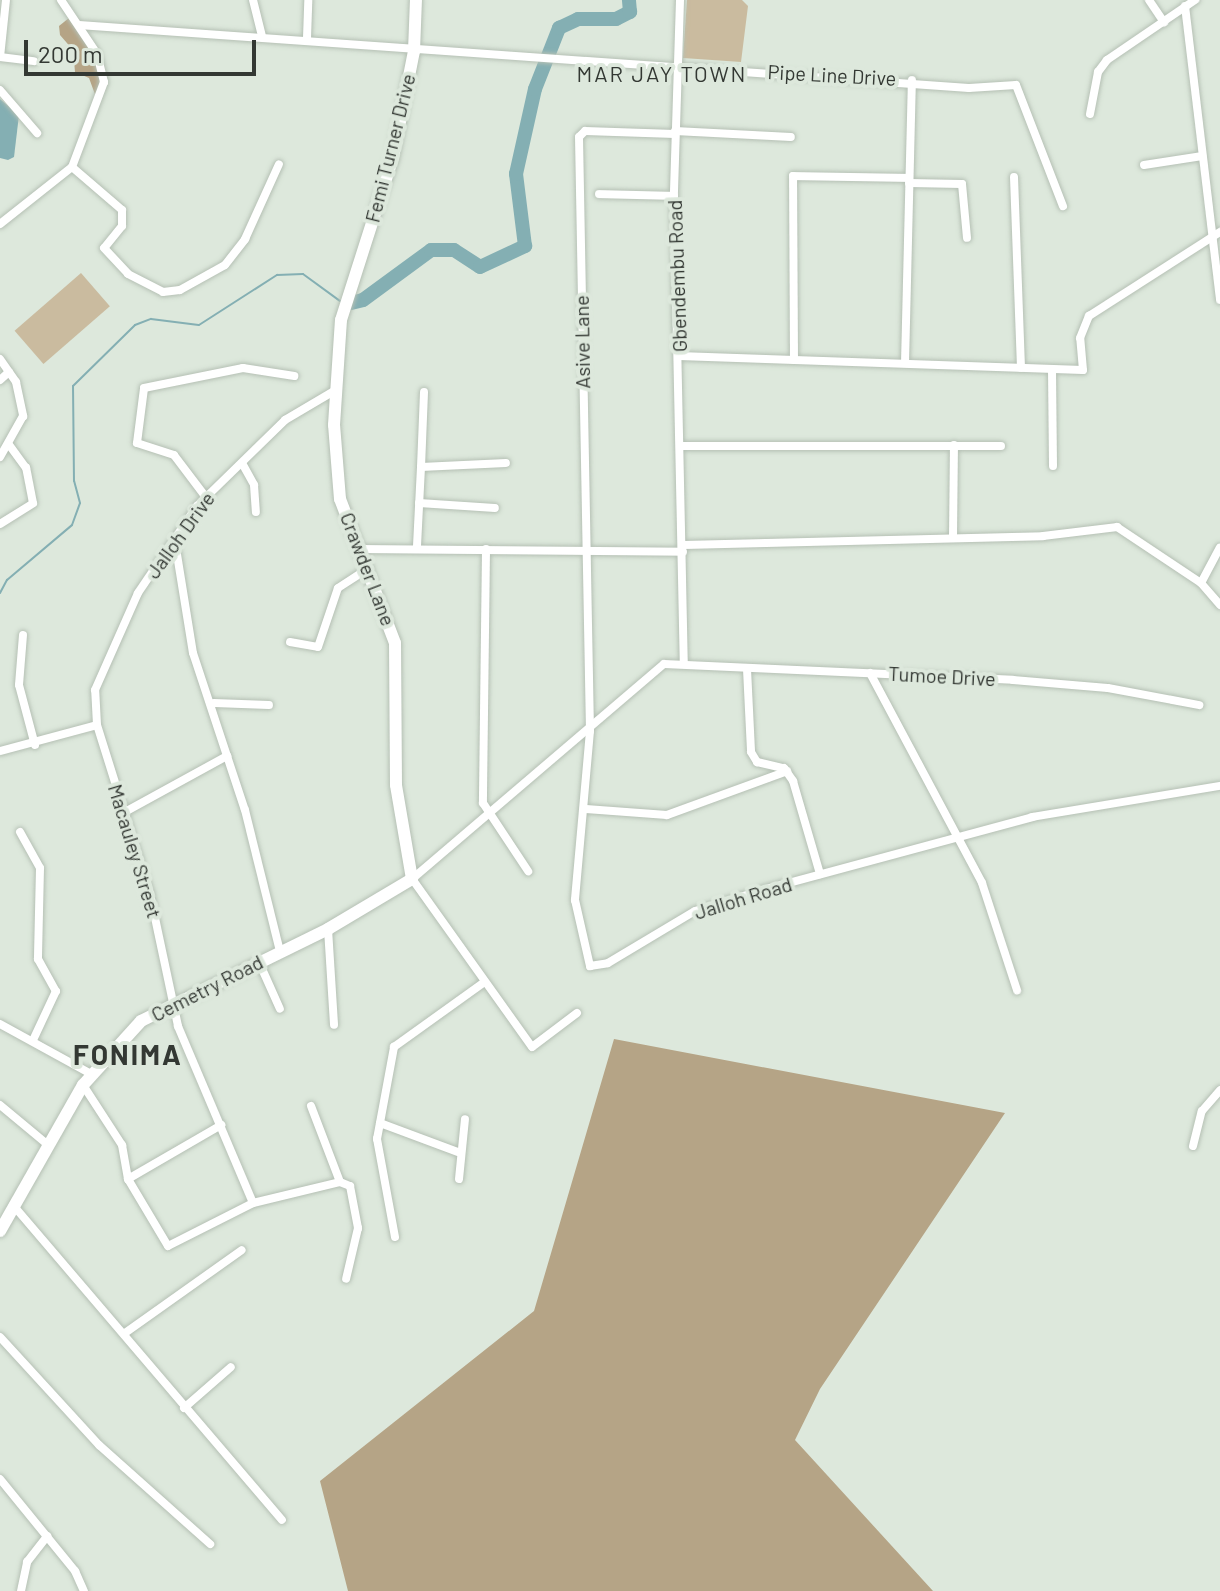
<!DOCTYPE html>
<style>
body{margin:0}
#map{position:relative;width:1220px;height:1591px;overflow:hidden;background:#dde8dc;font-family:Barlow,sans-serif}
div>[style]{position:absolute}
[style*='--x']{left:calc(var(--x)*1px);top:calc(var(--y)*1px);width:calc(var(--w)*1px);rotate:calc(var(--a)*1deg)}
.green>*{inset:0;background:#cabb9f;transform-origin:0 0}
.forest>*{inset:0;background:#b5a486}
.water>*{inset:0;background:#84afb3}
.stream>*{height:2px;margin:-1px;padding:0 1px;transform-origin:1px;border-radius:1px;background:#84afb3}
.river>*{height:14px;margin:-7px;padding:0 7px;transform-origin:7px;border-radius:7px;background:#84afb3}
.roads{filter:drop-shadow(0 0 2px #b5c0b4) drop-shadow(0 0 2px #b5c0b4)}
.street>*{height:8px;margin:-4px;padding:0 4px;transform-origin:4px;border-radius:4px;background:#fff}
.secondary>*{height:12px;margin:-6px;padding:0 6px;transform-origin:6px;border-radius:6px;background:#fff}
span{translate:-50% -50%;white-space:nowrap;text-align:center;line-height:1.15;-webkit-text-stroke:8px #dde8dc;paint-order:stroke}
.street-label{font-size:20px;color:#333833}
.neighbourhood-label{font-size:22px;color:#333833;letter-spacing:2px}
.district-label{font-size:28px;color:#333833;font-weight:700;letter-spacing:2px}
.scale{position:absolute;left:24px;top:40px;width:232px;height:36px;box-sizing:border-box;border:4px solid #333833;border-top:0;padding-left:10px;font-size:24px;line-height:28px;white-space:nowrap;color:#333833;-webkit-text-stroke:6px #dde8dc;paint-order:stroke}
</style>
<div id="map">
<div class="green">
<div style="clip-path:polygon(687px 0,742px 0,748px 6px,741px 62px,683px 58px)"></div>
<div style="left:81px;top:273px;width:44px;height:88px;rotate:49deg"></div>
</div>
<div class="forest">
<div style="clip-path:polygon(69px 18px,103px 68px,96px 97px,89px 78px,75px 72px,73px 50px,60px 35px,59px 26px)"></div>
<div style="clip-path:polygon(614px 1039px,1005px 1113px,820px 1389px,795px 1440px,933px 1591px,348px 1591px,320px 1481px,534px 1311px)"></div>
</div>
<div class="water">
<div style="clip-path:polygon(0 99px,19px 115px,14px 157px,8px 160px,0 158px)"></div>
</div>
<div class="stream">
<div style="--x:0;--y:593;--w:15;--a:-62"></div>
<div style="--x:7;--y:580;--w:85;--a:-40.2"></div>
<div style="--x:72;--y:525;--w:23;--a:-70"></div>
<div style="--x:80;--y:503;--w:23;--a:-105"></div>
<div style="--x:74;--y:481;--w:95;--a:-90.6"></div>
<div style="--x:73;--y:386;--w:87;--a:-44.5"></div>
<div style="--x:135;--y:325;--w:17;--a:-21"></div>
<div style="--x:151;--y:319;--w:48;--a:7.1"></div>
<div style="--x:199;--y:325;--w:93;--a:-32.7"></div>
<div style="--x:277;--y:275;--w:26;--a:-2"></div>
<div style="--x:303;--y:274;--w:46;--a:36.1"></div>
</div>
<div class="river">
<div style="--x:347;--y:304;--w:16;--a:-14"></div>
<div style="--x:363;--y:300;--w:84;--a:-36.3"></div>
<div style="--x:431;--y:250;--w:23;--a:0"></div>
<div style="--x:454;--y:250;--w:31;--a:33"></div>
<div style="--x:480;--y:267;--w:50;--a:-25"></div>
<div style="--x:525;--y:246;--w:73;--a:-97.1"></div>
<div style="--x:516;--y:174;--w:87;--a:-77.4"></div>
<div style="--x:535;--y:89;--w:66;--a:-68.5"></div>
<div style="--x:559;--y:28;--w:21;--a:-25"></div>
<div style="--x:578;--y:19;--w:38;--a:0"></div>
<div style="--x:616;--y:19;--w:16;--a:-27"></div>
<div style="--x:630;--y:12;--w:12;--a:-95"></div>
</div>
<div class="roads">
<div class="street">
<div style="--x:61;--y:0;--w:65;--a:56.3"></div>
<div style="--x:97;--y:54;--w:29;--a:76"></div>
<div style="--x:104;--y:82;--w:91;--a:110.6"></div>
<div style="--x:72;--y:167;--w:66;--a:40.7"></div>
<div style="--x:122;--y:210;--w:16;--a:90"></div>
<div style="--x:122;--y:226;--w:28;--a:129"></div>
<div style="--x:104;--y:248;--w:35;--a:47"></div>
<div style="--x:128;--y:274;--w:39;--a:27"></div>
<div style="--x:163;--y:292;--w:17;--a:-7"></div>
<div style="--x:180;--y:290;--w:51;--a:-29.1"></div>
<div style="--x:225;--y:265;--w:33;--a:-52"></div>
<div style="--x:245;--y:239;--w:82;--a:-65.6"></div>
<div style="--x:253;--y:0;--w:38;--a:76"></div>
<div style="--x:680;--y:0;--w:196;--a:91.8"></div>
<div style="--x:674;--y:196;--w:465;--a:88.8"></div>
<div style="--x:1149;--y:0;--w:27;--a:56"></div>
<div style="--x:1185;--y:6;--w:296;--a:83.2"></div>
<div style="--x:79;--y:25;--w:892;--a:4.05"></div>
<div style="--x:969;--y:88;--w:47;--a:-3.7"></div>
<div style="--x:1016;--y:85;--w:130;--a:68.8"></div>
<div style="--x:307;--y:38;--w:38;--a:-88"></div>
<div style="--x:0;--y:57;--w:57;--a:-84"></div>
<div style="--x:0;--y:57;--w:34;--a:7"></div>
<div style="--x:0;--y:90;--w:57;--a:49.3"></div>
<div style="--x:1090;--y:114;--w:43;--a:-79.2"></div>
<div style="--x:1098;--y:72;--w:15;--a:-53"></div>
<div style="--x:1107;--y:60;--w:107;--a:-34.3"></div>
<div style="--x:675;--y:131;--w:116;--a:3"></div>
<div style="--x:675;--y:134;--w:90;--a:-178.1"></div>
<div style="--x:585;--y:131;--w:8;--a:135"></div>
<div style="--x:579;--y:137;--w:594;--a:88.94"></div>
<div style="--x:590;--y:731;--w:170;--a:95.1"></div>
<div style="--x:575;--y:900;--w:68;--a:77.2"></div>
<div style="--x:590;--y:966;--w:18;--a:-9"></div>
<div style="--x:608;--y:963;--w:101;--a:-30.9"></div>
<div style="--x:695;--y:911;--w:74;--a:-17.2"></div>
<div style="--x:766;--y:889;--w:276;--a:-15.1"></div>
<div style="--x:1032;--y:817;--w:191;--a:-9.4"></div>
<div style="--x:1144;--y:165;--w:59;--a:-8.8"></div>
<div style="--x:1014;--y:177;--w:191;--a:87.9"></div>
<div style="--x:909;--y:183;--w:53;--a:1.1"></div>
<div style="--x:962;--y:184;--w:54;--a:84.7"></div>
<div style="--x:599;--y:194;--w:75;--a:1.5"></div>
<div style="--x:0;--y:224;--w:92;--a:-38.4"></div>
<div style="--x:679;--y:356;--w:404;--a:2"></div>
<div style="--x:1083;--y:370;--w:32;--a:-95"></div>
<div style="--x:1080;--y:338;--w:24;--a:-68"></div>
<div style="--x:1089;--y:316;--w:156;--a:-32.7"></div>
<div style="--x:0;--y:359;--w:28;--a:55"></div>
<div style="--x:16;--y:382;--w:35;--a:78"></div>
<div style="--x:23;--y:416;--w:47;--a:119.3"></div>
<div style="--x:794;--y:360;--w:184;--a:-90.3"></div>
<div style="--x:793;--y:176;--w:116;--a:1"></div>
<div style="--x:905;--y:363;--w:283;--a:-88.6"></div>
<div style="--x:1052;--y:370;--w:96;--a:89.4"></div>
<div style="--x:0;--y:380;--w:12;--a:-42"></div>
<div style="--x:682;--y:446;--w:319;--a:0"></div>
<div style="--x:242;--y:463;--w:25;--a:61"></div>
<div style="--x:254;--y:485;--w:27;--a:86"></div>
<div style="--x:421;--y:467;--w:75;--a:-87.7"></div>
<div style="--x:205;--y:496;--w:51;--a:-127.1"></div>
<div style="--x:174;--y:455;--w:39;--a:-162"></div>
<div style="--x:137;--y:443;--w:55;--a:-82.7"></div>
<div style="--x:144;--y:388;--w:101;--a:-11.4"></div>
<div style="--x:243;--y:368;--w:52;--a:8.9"></div>
<div style="--x:419;--y:503;--w:76;--a:3.8"></div>
<div style="--x:0;--y:524;--w:39;--a:-32"></div>
<div style="--x:33;--y:503;--w:36;--a:-101"></div>
<div style="--x:26;--y:468;--w:29;--a:-126"></div>
<div style="--x:953;--y:537;--w:92;--a:-89.4"></div>
<div style="--x:175;--y:542;--w:112;--a:80.8"></div>
<div style="--x:193;--y:653;--w:165;--a:71.7"></div>
<div style="--x:245;--y:810;--w:145;--a:76.1"></div>
<div style="--x:684;--y:545;--w:359;--a:-1.4"></div>
<div style="--x:1043;--y:536;--w:75;--a:-6.9"></div>
<div style="--x:1117;--y:527;--w:101;--a:33.7"></div>
<div style="--x:1201;--y:583;--w:40;--a:-62"></div>
<div style="--x:417;--y:546;--w:79;--a:-87.1"></div>
<div style="--x:421;--y:467;--w:85;--a:-2.7"></div>
<div style="--x:361;--y:549;--w:322;--a:0.5"></div>
<div style="--x:486;--y:549;--w:254;--a:90.7"></div>
<div style="--x:483;--y:803;--w:82;--a:56.5"></div>
<div style="--x:1201;--y:583;--w:29;--a:49"></div>
<div style="--x:23;--y:635;--w:50;--a:94.6"></div>
<div style="--x:19;--y:685;--w:62;--a:75.1"></div>
<div style="--x:290;--y:642;--w:28;--a:10"></div>
<div style="--x:318;--y:647;--w:62;--a:-71.3"></div>
<div style="--x:338;--y:588;--w:37;--a:-33"></div>
<div style="--x:747;--y:669;--w:83;--a:87.2"></div>
<div style="--x:751;--y:752;--w:12;--a:59"></div>
<div style="--x:757;--y:762;--w:28;--a:13"></div>
<div style="--x:784;--y:768;--w:16;--a:55"></div>
<div style="--x:793;--y:781;--w:97;--a:73.8"></div>
<div style="--x:870;--y:673;--w:238;--a:61.9"></div>
<div style="--x:982;--y:883;--w:113;--a:71.9"></div>
<div style="--x:214;--y:703;--w:55;--a:2.1"></div>
<div style="--x:0;--y:751;--w:100;--a:-15"></div>
<div style="--x:586;--y:809;--w:81;--a:4.2"></div>
<div style="--x:667;--y:815;--w:128;--a:-20.1"></div>
<div style="--x:123;--y:813;--w:119;--a:-28.7"></div>
<div style="--x:20;--y:832;--w:41;--a:60.9"></div>
<div style="--x:40;--y:868;--w:91;--a:91.3"></div>
<div style="--x:38;--y:959;--w:37;--a:61"></div>
<div style="--x:56;--y:991;--w:52;--a:115.1"></div>
<div style="--x:328;--y:929;--w:96;--a:86.4"></div>
<div style="--x:259;--y:962;--w:51;--a:65.9"></div>
<div style="--x:577;--y:1013;--w:56;--a:142.9"></div>
<div style="--x:532;--y:1047;--w:206;--a:-125.5"></div>
<div style="--x:412;--y:879;--w:331;--a:-40.5"></div>
<div style="--x:664;--y:664;--w:349;--a:2.6"></div>
<div style="--x:1013;--y:680;--w:95;--a:4.8"></div>
<div style="--x:1108;--y:688;--w:93;--a:10.6"></div>
<div style="--x:0;--y:1024;--w:104;--a:28.8"></div>
<div style="--x:83;--y:1085;--w:72;--a:57"></div>
<div style="--x:122;--y:1145;--w:35;--a:80"></div>
<div style="--x:128;--y:1179;--w:78;--a:59.2"></div>
<div style="--x:168;--y:1246;--w:95;--a:-26.8"></div>
<div style="--x:253;--y:1203;--w:89;--a:-13.6"></div>
<div style="--x:340;--y:1182;--w:11;--a:22"></div>
<div style="--x:350;--y:1186;--w:43;--a:79.2"></div>
<div style="--x:358;--y:1228;--w:52;--a:103.2"></div>
<div style="--x:0;--y:1105;--w:61;--a:39.7"></div>
<div style="--x:311;--y:1106;--w:81;--a:69.1"></div>
<div style="--x:380;--y:1123;--w:83;--a:20.4"></div>
<div style="--x:1193;--y:1146;--w:36;--a:-76"></div>
<div style="--x:1202;--y:1111;--w:28;--a:-49"></div>
<div style="--x:128;--y:1179;--w:108;--a:-30.1"></div>
<div style="--x:459;--y:1179;--w:60;--a:-84.3"></div>
<div style="--x:253;--y:1203;--w:192;--a:-113"></div>
<div style="--x:178;--y:1026;--w:135;--a:-102"></div>
<div style="--x:150;--y:894;--w:177;--a:-107.4"></div>
<div style="--x:97;--y:725;--w:35;--a:-93"></div>
<div style="--x:95;--y:690;--w:106;--a:-66.1"></div>
<div style="--x:138;--y:593;--w:105;--a:-55.9"></div>
<div style="--x:197;--y:506;--w:123;--a:-44.3"></div>
<div style="--x:285;--y:420;--w:57;--a:-30.6"></div>
<div style="--x:13;--y:1205;--w:414;--a:49.5"></div>
<div style="--x:395;--y:1237;--w:100;--a:-100.4"></div>
<div style="--x:377;--y:1139;--w:94;--a:-79.5"></div>
<div style="--x:394;--y:1047;--w:110;--a:-35.7"></div>
<div style="--x:125;--y:1333;--w:143;--a:-35.4"></div>
<div style="--x:0;--y:1337;--w:147;--a:47.5"></div>
<div style="--x:99;--y:1445;--w:149;--a:41.7"></div>
<div style="--x:184;--y:1408;--w:62;--a:-41.1"></div>
<div style="--x:0;--y:1479;--w:119;--a:50.8"></div>
<div style="--x:75;--y:1571;--w:22;--a:66"></div>
<div style="--x:21;--y:1591;--w:30;--a:-78"></div>
<div style="--x:27;--y:1562;--w:33;--a:-52"></div>
</div>
<div class="secondary">
<div style="--x:0;--y:1231;--w:168;--a:-60.4"></div>
<div style="--x:83;--y:1085;--w:86;--a:-47.8"></div>
<div style="--x:141;--y:1021;--w:208;--a:-26.2"></div>
<div style="--x:328;--y:929;--w:98;--a:-30.8"></div>
<div style="--x:412;--y:879;--w:95;--a:-99.7"></div>
<div style="--x:396;--y:785;--w:142;--a:-90.4"></div>
<div style="--x:395;--y:643;--w:154;--a:-110.9"></div>
<div style="--x:340;--y:499;--w:74;--a:-94.6"></div>
<div style="--x:334;--y:425;--w:105;--a:-86.2"></div>
<div style="--x:341;--y:320;--w:171;--a:-72.3"></div>
<div style="--x:393;--y:157;--w:108;--a:-78.8"></div>
<div style="--x:414;--y:51;--w:51;--a:-87.8"></div>
</div>
</div>
<div class="street-label">
<span style="left:832px;top:75px;rotate:3deg">Pipe Line Drive</span>
<span style="left:390px;top:148px;rotate:-76deg">Femi Turner Drive</span>
<span style="left:677px;top:276px;rotate:-92deg">Gbendembu Road</span>
<span style="left:582px;top:342px;rotate:-91deg">Asive Lane</span>
<span style="left:180px;top:535px;rotate:-54deg">Jalloh Drive</span>
<span style="left:368px;top:569px;rotate:69deg">Crawder Lane</span>
<span style="left:942px;top:676px;rotate:3deg">Tumoe Drive</span>
<span style="left:135px;top:851px;rotate:73deg">Macauley Street</span>
<span style="left:743px;top:898px;rotate:-17deg">Jalloh Road</span>
<span style="left:207px;top:988px;rotate:-27deg">Cemetry Road</span>
</div>
<div class="neighbourhood-label">
<span style="left:662px;top:74px">MAR JAY TOWN</span>
</div>
<div class="district-label">
<span style="left:128px;top:1054px">FONIMA</span>
</div>
<div class="scale">200 m</div>
</div>
